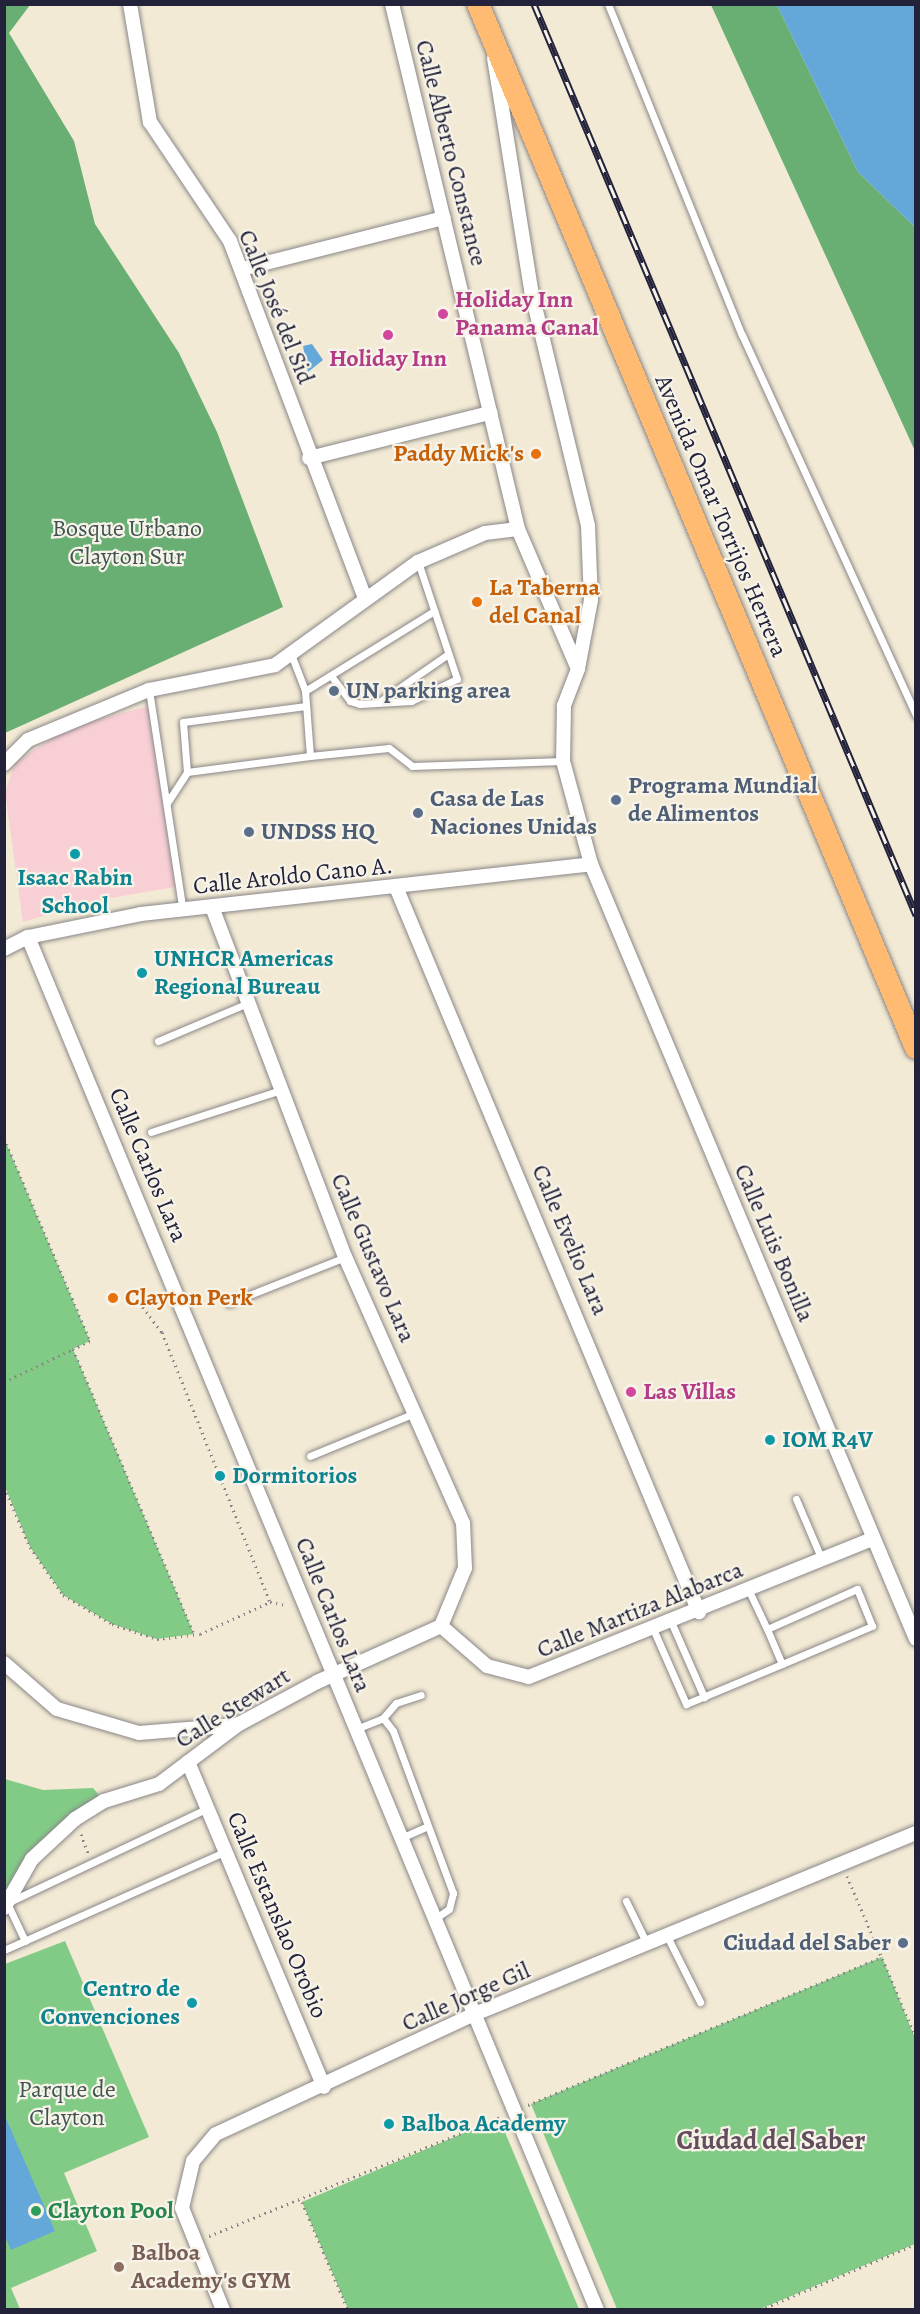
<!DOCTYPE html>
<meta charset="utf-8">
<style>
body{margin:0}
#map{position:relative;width:920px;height:2314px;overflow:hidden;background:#f2ead4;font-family:Alegreya,serif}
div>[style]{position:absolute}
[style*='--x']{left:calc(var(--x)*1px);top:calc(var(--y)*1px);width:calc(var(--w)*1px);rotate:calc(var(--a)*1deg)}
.built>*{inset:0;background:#f7cfd5}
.green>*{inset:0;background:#82cb87}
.forest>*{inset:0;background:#69af74}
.water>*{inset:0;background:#64a8d9}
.path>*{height:3px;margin-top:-1.5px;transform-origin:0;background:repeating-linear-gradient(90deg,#8a8688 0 1.5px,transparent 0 6px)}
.roads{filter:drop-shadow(0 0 2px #8a8688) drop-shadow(0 0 2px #8a8688)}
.lane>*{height:7px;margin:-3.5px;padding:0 3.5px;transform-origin:3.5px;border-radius:3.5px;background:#fff}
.street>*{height:14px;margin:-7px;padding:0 7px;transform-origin:7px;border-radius:7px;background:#fff}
.primary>*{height:22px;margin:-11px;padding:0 11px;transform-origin:11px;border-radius:11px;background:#ffbb71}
.rail>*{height:7px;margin-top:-3.5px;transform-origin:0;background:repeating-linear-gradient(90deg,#f7f3e8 0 14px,#22223b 0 28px);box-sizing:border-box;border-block:2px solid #22223b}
.dots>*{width:16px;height:16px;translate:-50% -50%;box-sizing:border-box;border:3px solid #f7f3e8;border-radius:50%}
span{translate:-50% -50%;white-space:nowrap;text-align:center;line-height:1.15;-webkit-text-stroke:4.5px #f7f3e8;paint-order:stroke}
.street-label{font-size:24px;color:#22223b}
.hotel-label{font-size:24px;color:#b23c85;font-weight:700}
.left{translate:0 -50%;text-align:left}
.food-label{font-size:24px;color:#c56008;font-weight:700}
.right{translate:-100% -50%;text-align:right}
.park-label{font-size:24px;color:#3f5552}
.service-label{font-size:24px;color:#4e5e75;font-weight:700}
.culture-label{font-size:24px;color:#0d838f;font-weight:700}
.leisure-label{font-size:24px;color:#27864d;font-weight:700}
.education-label{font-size:24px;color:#785e54;font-weight:700}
.quarter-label{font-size:27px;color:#624e5c;font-weight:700}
.frame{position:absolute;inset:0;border:6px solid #22223b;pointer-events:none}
</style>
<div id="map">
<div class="built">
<div style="clip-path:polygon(148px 706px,175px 887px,93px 901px,23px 922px,5px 792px,15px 763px,67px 728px)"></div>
</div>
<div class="green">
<div style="clip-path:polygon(4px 1138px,90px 1341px,73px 1349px,194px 1634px,157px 1639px,112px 1624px,63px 1595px,30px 1547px,5px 1487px)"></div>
<div style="clip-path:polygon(5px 1779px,43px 1790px,93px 1788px,104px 1801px,50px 1841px,5px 1908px)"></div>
<div style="clip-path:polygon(65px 1941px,149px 2137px,64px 2173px,97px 2251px,11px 2288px,20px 2309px,5px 2310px,5px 1964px)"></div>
<div style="clip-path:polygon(882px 1957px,915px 2038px,915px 2244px,760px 2309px,617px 2309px,531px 2104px)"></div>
<div style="clip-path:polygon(499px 2118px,579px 2309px,348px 2309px,302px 2202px)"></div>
</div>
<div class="forest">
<div style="clip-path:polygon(30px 5px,9px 33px,74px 141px,95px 224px,179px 353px,217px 432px,283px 607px,5px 733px,4px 5px)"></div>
<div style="clip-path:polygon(711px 5px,777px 5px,858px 172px,915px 227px,915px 451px)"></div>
</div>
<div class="water">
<div style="clip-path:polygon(777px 5px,915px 5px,915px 227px,858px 172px)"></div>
<div style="clip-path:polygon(312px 344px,323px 360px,308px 372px,303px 346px)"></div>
<div style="clip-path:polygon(4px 2114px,55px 2231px,11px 2250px,4px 2235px)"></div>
</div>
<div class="path">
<div style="--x:4;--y:1138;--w:220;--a:67"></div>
<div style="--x:90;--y:1341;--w:19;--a:155"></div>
<div style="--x:139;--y:1302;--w:38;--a:53"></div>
<div style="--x:162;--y:1332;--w:291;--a:68.2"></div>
<div style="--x:270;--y:1602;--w:15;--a:11"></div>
<div style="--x:4;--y:1382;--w:76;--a:-25.6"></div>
<div style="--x:73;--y:1349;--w:310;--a:67"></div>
<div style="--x:4;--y:1487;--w:65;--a:66.6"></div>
<div style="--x:30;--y:1547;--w:58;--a:55.5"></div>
<div style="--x:63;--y:1595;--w:57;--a:30.6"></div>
<div style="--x:112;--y:1624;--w:47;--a:18.4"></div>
<div style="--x:157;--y:1639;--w:43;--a:-6.6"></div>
<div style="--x:200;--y:1634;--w:77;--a:-24.6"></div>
<div style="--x:81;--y:1834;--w:20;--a:70"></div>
<div style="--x:847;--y:1876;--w:176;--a:66.9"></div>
<div style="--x:528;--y:2105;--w:384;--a:-22.7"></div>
<div style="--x:302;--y:2202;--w:117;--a:66.9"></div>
<div style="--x:209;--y:2236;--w:314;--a:-22.2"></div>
<div style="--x:760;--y:2310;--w:169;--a:-22.9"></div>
</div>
<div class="roads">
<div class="lane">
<div style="--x:608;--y:4;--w:357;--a:68"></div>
<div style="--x:742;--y:335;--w:418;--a:65.4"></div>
<div style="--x:291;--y:654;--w:40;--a:69"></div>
<div style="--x:305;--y:691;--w:65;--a:85.6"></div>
<div style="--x:332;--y:677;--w:30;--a:53"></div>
<div style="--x:350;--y:701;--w:10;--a:17"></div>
<div style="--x:360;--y:704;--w:51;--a:-3.4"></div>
<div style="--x:411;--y:701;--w:51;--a:-25.6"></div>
<div style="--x:457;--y:679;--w:123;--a:-108.4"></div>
<div style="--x:149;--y:690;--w:224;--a:81.3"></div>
<div style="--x:305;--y:691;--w:152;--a:-31.8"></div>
<div style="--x:379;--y:702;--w:84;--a:-34.8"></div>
<div style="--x:187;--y:772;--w:50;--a:-94.6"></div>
<div style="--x:183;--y:722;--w:124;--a:-7.4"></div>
<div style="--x:167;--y:803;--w:37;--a:-57"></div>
<div style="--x:187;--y:772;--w:124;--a:-7.4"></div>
<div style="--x:310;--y:756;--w:79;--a:-5.8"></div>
<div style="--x:389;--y:748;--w:29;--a:38"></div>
<div style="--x:412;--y:766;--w:151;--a:-1.9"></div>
<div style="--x:158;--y:1041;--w:98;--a:-22.9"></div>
<div style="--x:151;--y:1132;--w:137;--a:-17.9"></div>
<div style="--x:229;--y:1303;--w:125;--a:-21.6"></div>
<div style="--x:310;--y:1456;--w:113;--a:-22.3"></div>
<div style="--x:796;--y:1499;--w:66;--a:66.9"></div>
<div style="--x:749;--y:1591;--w:42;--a:64.7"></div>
<div style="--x:672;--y:1624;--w:80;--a:66.3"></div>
<div style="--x:654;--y:1631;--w:80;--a:66.3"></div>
<div style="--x:686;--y:1704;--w:104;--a:-22.6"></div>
<div style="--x:782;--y:1664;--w:98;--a:-22.9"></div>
<div style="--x:872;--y:1626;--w:40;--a:-112"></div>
<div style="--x:857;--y:1589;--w:98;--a:156"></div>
<div style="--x:767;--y:1629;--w:38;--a:67"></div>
<div style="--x:383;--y:1718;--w:20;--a:-49"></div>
<div style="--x:396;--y:1703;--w:26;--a:-18"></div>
<div style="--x:356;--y:1729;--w:29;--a:-22"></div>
<div style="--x:383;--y:1718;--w:16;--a:52"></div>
<div style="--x:393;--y:1731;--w:173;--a:69.7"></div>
<div style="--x:453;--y:1893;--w:16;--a:104"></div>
<div style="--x:449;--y:1909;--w:18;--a:146"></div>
<div style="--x:401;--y:1838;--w:27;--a:-24"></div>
<div style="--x:626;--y:1901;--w:48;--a:64"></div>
<div style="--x:667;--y:1936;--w:74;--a:63.4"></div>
<div style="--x:25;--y:1941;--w:42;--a:-115.3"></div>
<div style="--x:7;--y:1903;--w:222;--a:-25.3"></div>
<div style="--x:4;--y:1950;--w:243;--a:-24"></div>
</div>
<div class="street">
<div style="--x:130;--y:4;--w:120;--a:80.4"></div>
<div style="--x:150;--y:122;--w:143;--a:56.1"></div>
<div style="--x:230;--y:241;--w:383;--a:69.3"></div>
<div style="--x:392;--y:4;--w:540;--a:76.5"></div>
<div style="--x:518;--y:529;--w:152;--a:66.8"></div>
<div style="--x:578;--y:669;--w:40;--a:111"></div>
<div style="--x:564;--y:706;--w:55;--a:91"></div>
<div style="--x:563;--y:761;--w:107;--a:74.8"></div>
<div style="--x:591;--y:864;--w:840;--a:67.25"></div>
<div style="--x:494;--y:58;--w:235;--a:80.9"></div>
<div style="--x:531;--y:290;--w:243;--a:76.4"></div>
<div style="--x:588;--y:526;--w:74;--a:87.7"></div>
<div style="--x:591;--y:600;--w:70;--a:100.7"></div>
<div style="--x:242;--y:269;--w:208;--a:-14.2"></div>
<div style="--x:309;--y:458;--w:187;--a:-14"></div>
<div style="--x:4;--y:764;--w:34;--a:-45"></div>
<div style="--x:28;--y:740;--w:131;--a:-22.5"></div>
<div style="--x:149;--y:690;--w:128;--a:-11.2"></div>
<div style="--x:275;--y:665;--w:176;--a:-35.8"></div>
<div style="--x:418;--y:562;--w:73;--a:-23.4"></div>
<div style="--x:485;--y:533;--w:33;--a:-7"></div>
<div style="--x:396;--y:887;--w:786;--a:67.32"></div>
<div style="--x:28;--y:937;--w:1486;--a:67.49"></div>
<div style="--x:4;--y:949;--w:27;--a:-27"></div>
<div style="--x:28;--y:937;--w:115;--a:-11.5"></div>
<div style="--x:141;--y:914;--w:453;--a:-6.3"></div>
<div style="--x:441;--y:1626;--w:61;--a:41"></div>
<div style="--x:487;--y:1666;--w:43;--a:14.7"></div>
<div style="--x:529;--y:1677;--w:371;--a:-21.9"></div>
<div style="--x:4;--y:1663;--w:70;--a:41"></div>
<div style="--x:57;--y:1709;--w:85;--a:16.3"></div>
<div style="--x:139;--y:1733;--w:98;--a:-4.7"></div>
<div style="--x:188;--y:1762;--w:352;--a:67.3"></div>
<div style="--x:4;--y:1908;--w:56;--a:-60.3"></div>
<div style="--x:32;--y:1859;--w:59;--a:-42.9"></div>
<div style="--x:75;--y:1819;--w:34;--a:-32"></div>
<div style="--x:104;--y:1801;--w:58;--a:-17.2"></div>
<div style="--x:159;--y:1784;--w:100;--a:-36.9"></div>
<div style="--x:239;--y:1724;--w:89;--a:-28.3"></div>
<div style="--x:317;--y:1682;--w:136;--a:-24.3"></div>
<div style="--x:441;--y:1626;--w:63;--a:-67.5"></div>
<div style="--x:465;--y:1568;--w:45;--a:-92.5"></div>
<div style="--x:463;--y:1523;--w:291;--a:-113.9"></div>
<div style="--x:345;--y:1257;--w:375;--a:-110.8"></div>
<div style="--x:223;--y:2310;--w:110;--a:-111.9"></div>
<div style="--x:182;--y:2208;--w:48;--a:-76.8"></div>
<div style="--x:193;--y:2161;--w:35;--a:-50"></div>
<div style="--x:216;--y:2134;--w:282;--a:-24.9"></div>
<div style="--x:472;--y:2015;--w:480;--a:-22.3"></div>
</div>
<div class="primary">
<div style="--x:478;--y:4;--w:1132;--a:67.24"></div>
</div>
</div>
<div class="rail">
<div style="--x:534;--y:4;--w:988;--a:67.25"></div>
</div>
<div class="dots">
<div style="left:443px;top:314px;background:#d1479c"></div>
<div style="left:388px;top:335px;background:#d1479c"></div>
<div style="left:536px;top:454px;background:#e8710a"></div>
<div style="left:477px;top:602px;background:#e8710a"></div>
<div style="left:334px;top:691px;background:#5c6f8a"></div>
<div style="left:616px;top:800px;background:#5c6f8a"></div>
<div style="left:418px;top:813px;background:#5c6f8a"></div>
<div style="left:249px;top:832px;background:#5c6f8a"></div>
<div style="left:75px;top:854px;background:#0f9aa8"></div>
<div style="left:142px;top:973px;background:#0f9aa8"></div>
<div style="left:113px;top:1298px;background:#e8710a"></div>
<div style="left:631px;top:1392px;background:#d1479c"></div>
<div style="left:770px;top:1440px;background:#0f9aa8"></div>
<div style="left:220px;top:1476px;background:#0f9aa8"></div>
<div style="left:903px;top:1943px;background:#5c6f8a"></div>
<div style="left:192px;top:2003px;background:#0f9aa8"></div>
<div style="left:389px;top:2124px;background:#0f9aa8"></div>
<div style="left:36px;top:2211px;background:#2e9e5b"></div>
<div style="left:119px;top:2267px;background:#8d6e63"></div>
</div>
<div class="street-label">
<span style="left:451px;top:153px;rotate:76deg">Calle Alberto Constance</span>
<span style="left:276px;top:307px;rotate:68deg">Calle José del Sid</span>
<span style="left:721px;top:516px;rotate:67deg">Avenida Omar Torrijos Herrera</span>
<span style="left:293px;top:876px;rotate:-6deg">Calle Aroldo Cano A.</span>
<span style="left:148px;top:1165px;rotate:67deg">Calle Carlos Lara</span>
<span style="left:570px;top:1240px;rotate:67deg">Calle Evelio Lara</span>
<span style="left:774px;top:1243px;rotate:67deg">Calle Luis Bonilla</span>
<span style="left:373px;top:1258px;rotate:67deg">Calle Gustavo Lara</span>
<span style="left:640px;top:1610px;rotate:-22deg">Calle Martiza Alabarca</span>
<span style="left:333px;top:1615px;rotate:68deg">Calle Carlos Lara</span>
<span style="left:233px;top:1708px;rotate:-32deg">Calle Stewart</span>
<span style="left:277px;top:1915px;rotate:67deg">Calle Estanslao Orobio</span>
<span style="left:466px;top:1997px;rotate:-24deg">Calle Jorge Gil</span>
</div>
<div class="hotel-label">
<span class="left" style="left:455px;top:314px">Holiday Inn<br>Panama Canal</span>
<span style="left:388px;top:359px">Holiday Inn</span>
<span class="left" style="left:643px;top:1392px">Las Villas</span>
</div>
<div class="food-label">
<span class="right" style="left:524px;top:454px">Paddy Mick's</span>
<span class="left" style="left:489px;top:602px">La Taberna<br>del Canal</span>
<span class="left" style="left:125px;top:1298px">Clayton Perk</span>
</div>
<div class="park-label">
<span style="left:127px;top:543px">Bosque Urbano<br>Clayton Sur</span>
<span style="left:67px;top:2104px">Parque de<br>Clayton</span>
</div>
<div class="service-label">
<span class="left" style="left:346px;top:691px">UN parking area</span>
<span class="left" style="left:628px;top:800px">Programa Mundial<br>de Alimentos</span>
<span class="left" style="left:430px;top:813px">Casa de Las<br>Naciones Unidas</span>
<span class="left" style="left:261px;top:832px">UNDSS HQ</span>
<span class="right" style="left:891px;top:1943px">Ciudad del Saber</span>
</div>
<div class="culture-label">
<span style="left:75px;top:892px">Isaac Rabin<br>School</span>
<span class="left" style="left:154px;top:973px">UNHCR Americas<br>Regional Bureau</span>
<span class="left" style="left:782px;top:1440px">IOM R4V</span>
<span class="left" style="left:232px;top:1476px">Dormitorios</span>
<span class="right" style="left:180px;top:2003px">Centro de<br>Convenciones</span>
<span class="left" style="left:401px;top:2124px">Balboa Academy</span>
</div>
<div class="leisure-label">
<span class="left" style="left:48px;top:2211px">Clayton Pool</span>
</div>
<div class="education-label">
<span class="left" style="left:131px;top:2267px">Balboa<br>Academy's GYM</span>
</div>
<div class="quarter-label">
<span style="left:771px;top:2141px">Ciudad del Saber</span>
</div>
<div class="frame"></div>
</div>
